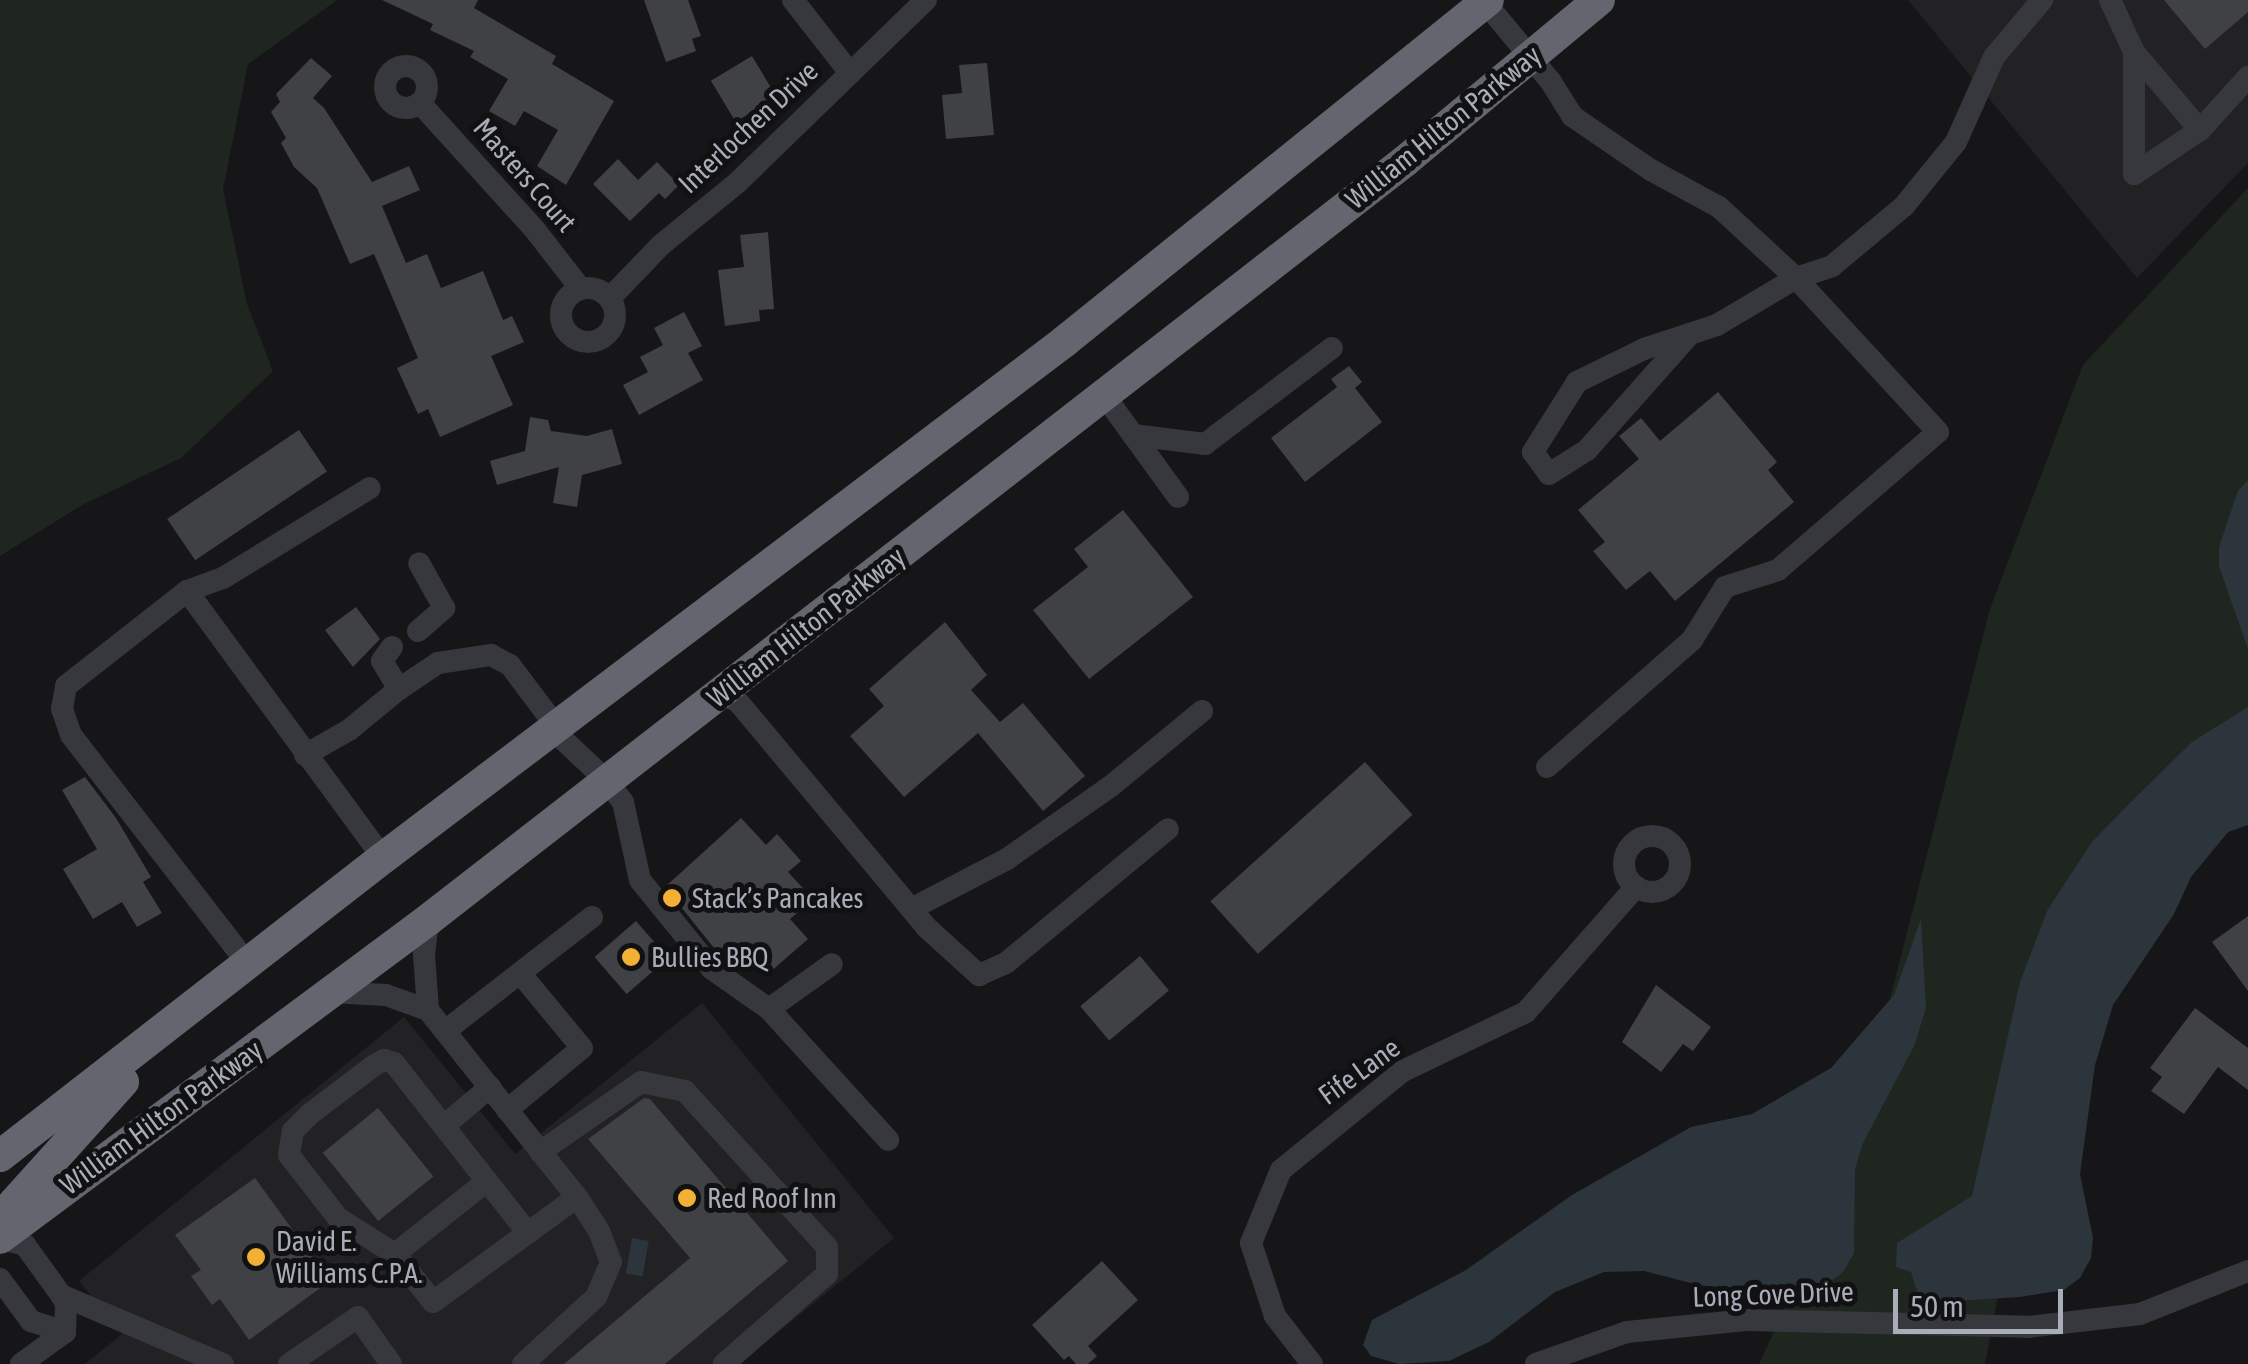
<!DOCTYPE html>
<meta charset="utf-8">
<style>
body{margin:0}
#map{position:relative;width:2248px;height:1364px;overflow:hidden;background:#161618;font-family:"Asap Condensed",sans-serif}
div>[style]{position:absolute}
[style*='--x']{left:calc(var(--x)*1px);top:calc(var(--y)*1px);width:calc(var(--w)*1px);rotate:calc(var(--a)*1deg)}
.built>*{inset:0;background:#222225}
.green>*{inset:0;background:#1e261f}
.water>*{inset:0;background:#2c353c;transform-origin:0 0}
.building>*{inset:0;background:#404145;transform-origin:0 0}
.minor>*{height:22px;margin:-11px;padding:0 11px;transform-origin:11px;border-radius:11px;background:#37383d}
.minor>.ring{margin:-11px;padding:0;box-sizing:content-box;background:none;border:22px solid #37383d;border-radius:50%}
.highway>*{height:32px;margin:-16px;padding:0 16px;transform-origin:16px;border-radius:16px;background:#63666e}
.dots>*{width:28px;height:28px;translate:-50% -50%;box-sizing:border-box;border:5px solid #111113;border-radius:50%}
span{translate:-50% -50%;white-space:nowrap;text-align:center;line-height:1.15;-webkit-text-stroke:10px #111113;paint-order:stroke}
.street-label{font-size:28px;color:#a8adb8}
.poi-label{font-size:28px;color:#a8adb8}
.left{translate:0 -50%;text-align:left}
.scale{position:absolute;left:1893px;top:1289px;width:170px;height:45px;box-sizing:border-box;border:5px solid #a8adb8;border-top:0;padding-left:12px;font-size:30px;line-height:35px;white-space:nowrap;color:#a8adb8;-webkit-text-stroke:8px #111113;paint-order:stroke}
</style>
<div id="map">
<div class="built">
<div style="clip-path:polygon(1908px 0,2248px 0,2248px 163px,2137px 278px)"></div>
<div style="clip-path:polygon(702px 1003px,894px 1238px,739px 1364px,85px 1364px,122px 1334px,79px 1281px,404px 1017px,515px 1154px)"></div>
</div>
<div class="green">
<div style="clip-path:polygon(0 0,337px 0,248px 64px,223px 189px,247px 304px,273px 371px,181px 458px,82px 505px,0 556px)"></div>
<div style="clip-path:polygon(2248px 188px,2248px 761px,2028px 1138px,1985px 1364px,1759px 1364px,1810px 1253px,1870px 1077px,1990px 609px,2083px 365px)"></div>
</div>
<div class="water">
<div style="clip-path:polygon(2248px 480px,2248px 649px,2219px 566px,2219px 547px,2238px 491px)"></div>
<div style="clip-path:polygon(2248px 707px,2248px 825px,2228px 832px,2191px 877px,2174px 914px,2113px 1005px,2095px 1065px,2080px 1174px,2093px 1238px,2091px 1258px,2080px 1278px,2064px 1290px,2019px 1297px,1937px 1302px,1919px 1297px,1911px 1272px,1896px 1267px,1897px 1243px,1972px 1196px,2020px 982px,2048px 909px,2092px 842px,2131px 802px,2192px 742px)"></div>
<div style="clip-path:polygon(1921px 919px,1926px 1008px,1914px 1046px,1863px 1143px,1855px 1169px,1854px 1253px,1843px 1272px,1826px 1285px,1746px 1290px,1699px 1285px,1644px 1271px,1604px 1272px,1555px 1292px,1489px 1342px,1449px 1361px,1399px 1364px,1371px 1356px,1363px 1345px,1372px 1320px,1466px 1270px,1572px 1195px,1691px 1127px,1752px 1114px,1831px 1068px,1894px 995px)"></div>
<div style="left:632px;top:1238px;width:17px;height:36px;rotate:10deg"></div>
</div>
<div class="building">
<div style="clip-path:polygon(382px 0,478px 0,474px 8px,556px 56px,552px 64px,614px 101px,566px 185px,537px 166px,558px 130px,524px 111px,515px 126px,489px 111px,508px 79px,470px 57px,474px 51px,430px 30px,433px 24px)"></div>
<div style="clip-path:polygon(644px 0,688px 0,701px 36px,692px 39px,696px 51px,666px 62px)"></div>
<div style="clip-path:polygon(2164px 0,2248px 0,2248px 12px,2205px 49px)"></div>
<div style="left:752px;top:56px;width:48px;height:48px;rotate:59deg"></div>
<div style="clip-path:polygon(311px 58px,332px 76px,313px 98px,324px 108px,372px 182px,409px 166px,420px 190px,382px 206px,406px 263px,427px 254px,441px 288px,483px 271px,503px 320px,512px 316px,524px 342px,491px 356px,513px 405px,440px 437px,428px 409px,418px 414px,397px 368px,418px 358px,374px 254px,350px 264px,317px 188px,294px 167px,281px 143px,286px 138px,271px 112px,280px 102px,276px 94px)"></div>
<div style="clip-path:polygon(987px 63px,994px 135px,946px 139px,942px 95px,962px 93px,959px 65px)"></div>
<div style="clip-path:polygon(618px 159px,638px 180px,657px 162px,679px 185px,665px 199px,659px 193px,630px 221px,593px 184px)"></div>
<div style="clip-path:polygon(768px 232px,774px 309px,759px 310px,760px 321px,725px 326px,718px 270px,744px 267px,740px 235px)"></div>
<div style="clip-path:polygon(684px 312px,702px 346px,688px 353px,703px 380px,639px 415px,623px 385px,648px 372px,640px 357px,663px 345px,654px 328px)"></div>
<div style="clip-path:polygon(1349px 366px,1362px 382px,1355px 388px,1382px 422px,1305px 482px,1271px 438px,1337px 387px,1331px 379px)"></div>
<div style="clip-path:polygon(1718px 392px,1777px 462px,1768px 470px,1794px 502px,1675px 601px,1650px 571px,1626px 590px,1593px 551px,1605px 542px,1578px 510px,1639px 459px,1619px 436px,1623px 433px,1641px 418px,1660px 441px)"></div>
<div style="clip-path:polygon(530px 417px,548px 420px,551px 431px,587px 436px,612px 429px,622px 464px,582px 475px,577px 507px,553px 503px,559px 467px,497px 485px,490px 461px,525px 451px)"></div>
<div style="left:299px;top:430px;width:50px;height:159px;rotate:56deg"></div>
<div style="clip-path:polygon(1123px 510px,1193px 597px,1089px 679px,1033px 610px,1088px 567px,1074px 549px)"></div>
<div style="clip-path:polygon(356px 607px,380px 639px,353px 667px,325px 630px)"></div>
<div style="clip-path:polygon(945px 622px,987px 675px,971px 690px,1000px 722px,1023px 703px,1085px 776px,1043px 811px,978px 733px,904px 797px,850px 736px,884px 706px,869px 689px)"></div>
<div style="left:1365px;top:762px;width:71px;height:208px;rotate:48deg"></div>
<div style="clip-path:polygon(85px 777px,116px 818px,151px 877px,143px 882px,162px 913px,137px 927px,122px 902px,93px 919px,63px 869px,97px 849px,62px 790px)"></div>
<div style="clip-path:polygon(741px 818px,766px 845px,777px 834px,801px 861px,788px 872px,813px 899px,790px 919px,808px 939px,769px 973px,750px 953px,735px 967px,722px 958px,665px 887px)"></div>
<div style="clip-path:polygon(2248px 916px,2248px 991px,2212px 942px)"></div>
<div style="left:636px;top:921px;width:49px;height:55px;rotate:49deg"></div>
<div style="left:1140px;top:956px;width:45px;height:78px;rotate:50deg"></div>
<div style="clip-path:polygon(1656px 985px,1711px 1027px,1693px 1051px,1683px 1044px,1661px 1072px,1622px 1042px)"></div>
<div style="clip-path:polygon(2195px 1008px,2248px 1048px,2248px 1090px,2218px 1067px,2184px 1114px,2151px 1091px,2162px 1077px,2150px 1068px)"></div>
<div style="clip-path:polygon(644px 1098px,650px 1099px,788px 1261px,665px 1364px,564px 1364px,690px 1258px,588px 1139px)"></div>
<div style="left:378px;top:1108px;width:88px;height:71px;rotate:51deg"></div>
<div style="clip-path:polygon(255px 1178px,330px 1281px,249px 1340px,220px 1299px,212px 1305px,191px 1276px,201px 1270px,175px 1235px)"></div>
<div style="clip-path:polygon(1102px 1261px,1138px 1300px,1088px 1346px,1097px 1356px,1088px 1364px,1076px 1364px,1069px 1356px,1064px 1360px,1032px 1325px)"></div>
</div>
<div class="minor">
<div style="--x:793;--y:0;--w:93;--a:52"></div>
<div style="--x:1483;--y:0;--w:107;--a:50.3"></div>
<div style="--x:1551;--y:82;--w:40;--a:58"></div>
<div style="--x:1572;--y:116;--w:96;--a:34.4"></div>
<div style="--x:1651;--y:170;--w:77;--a:28.6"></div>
<div style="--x:1719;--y:207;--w:105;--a:42.7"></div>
<div style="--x:1796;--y:278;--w:38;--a:-18"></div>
<div style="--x:1832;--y:266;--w:94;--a:-39.8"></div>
<div style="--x:1904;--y:206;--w:82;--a:-50.9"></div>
<div style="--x:1956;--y:142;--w:93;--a:-65.9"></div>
<div style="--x:1994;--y:57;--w:75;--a:-49.9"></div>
<div style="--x:2110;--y:0;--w:57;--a:65.2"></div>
<div style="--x:2134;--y:52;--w:102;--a:49.8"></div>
<div style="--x:2134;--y:52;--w:122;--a:90"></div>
<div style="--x:2134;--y:174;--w:79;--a:-33.7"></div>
<div style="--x:2200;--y:130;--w:72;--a:-47.8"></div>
<div class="ring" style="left:385px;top:66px;width:20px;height:20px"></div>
<div style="--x:420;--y:103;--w:171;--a:47.8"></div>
<div style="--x:535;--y:230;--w:75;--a:52.1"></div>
<div class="ring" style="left:561px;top:288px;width:32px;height:32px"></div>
<div style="--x:610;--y:298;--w:74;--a:-46.1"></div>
<div style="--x:661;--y:245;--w:98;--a:-39.2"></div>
<div style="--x:737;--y:183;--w:263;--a:-44.1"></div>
<div style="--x:1104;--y:395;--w:126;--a:54"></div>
<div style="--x:1133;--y:435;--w:73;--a:7.1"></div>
<div style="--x:1205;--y:444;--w:159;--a:-37.1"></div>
<div style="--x:187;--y:591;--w:38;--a:-20"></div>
<div style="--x:223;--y:578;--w:172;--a:-31.5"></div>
<div style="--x:418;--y:631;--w:35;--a:-41"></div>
<div style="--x:444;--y:608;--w:51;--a:-119.1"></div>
<div style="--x:392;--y:647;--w:17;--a:126"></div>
<div style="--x:382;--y:661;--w:33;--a:59"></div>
<div style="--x:399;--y:689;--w:47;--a:-33.7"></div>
<div style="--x:438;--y:663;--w:54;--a:-8.6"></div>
<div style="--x:491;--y:655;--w:21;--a:28"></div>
<div style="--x:510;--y:665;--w:80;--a:53.1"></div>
<div style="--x:722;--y:692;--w:20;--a:33"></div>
<div style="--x:739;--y:703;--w:292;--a:50.1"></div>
<div style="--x:926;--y:927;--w:72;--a:42.2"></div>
<div style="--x:979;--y:975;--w:30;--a:-24"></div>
<div style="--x:1006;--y:963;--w:210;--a:-39.6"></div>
<div style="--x:555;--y:732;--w:71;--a:43.3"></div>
<div style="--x:607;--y:781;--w:26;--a:53"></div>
<div style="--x:623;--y:802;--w:80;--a:77.7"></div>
<div style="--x:640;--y:880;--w:114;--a:51"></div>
<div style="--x:712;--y:969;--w:70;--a:35.1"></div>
<div style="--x:769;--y:1009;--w:177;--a:47.7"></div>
<div style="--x:305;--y:755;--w:51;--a:-29.6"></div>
<div style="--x:349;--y:730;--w:65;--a:-39.4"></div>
<div style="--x:1547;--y:767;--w:193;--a:-41.2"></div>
<div style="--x:1692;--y:640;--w:62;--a:-58.1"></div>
<div style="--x:1725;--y:587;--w:56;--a:-17.8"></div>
<div style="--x:1778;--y:570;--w:211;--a:-40.8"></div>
<div style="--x:1938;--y:432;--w:209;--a:-132.7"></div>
<div style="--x:1796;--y:278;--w:92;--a:149.3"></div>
<div style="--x:1717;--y:325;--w:77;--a:161.8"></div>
<div style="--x:1644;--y:349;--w:75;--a:153.8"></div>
<div style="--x:1577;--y:382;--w:83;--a:122.2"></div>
<div style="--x:1533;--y:452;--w:27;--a:54"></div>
<div style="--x:1549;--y:474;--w:45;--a:-32.3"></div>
<div style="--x:1587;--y:450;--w:155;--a:-48.4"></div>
<div class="ring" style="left:1624px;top:836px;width:34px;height:34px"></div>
<div style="--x:911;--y:909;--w:108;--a:-27.5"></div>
<div style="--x:1007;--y:859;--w:127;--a:-35.1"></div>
<div style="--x:1111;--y:786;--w:118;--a:-39.5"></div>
<div style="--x:248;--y:964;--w:289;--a:-127.7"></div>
<div style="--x:71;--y:735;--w:28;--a:-109"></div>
<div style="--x:62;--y:709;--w:23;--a:-80"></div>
<div style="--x:66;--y:686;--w:154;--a:-38.1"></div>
<div style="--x:187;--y:591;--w:331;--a:53.7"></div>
<div style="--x:331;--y:992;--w:55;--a:3.1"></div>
<div style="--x:386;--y:995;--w:45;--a:19.7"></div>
<div style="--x:428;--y:1010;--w:56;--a:-94.1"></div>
<div style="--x:424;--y:954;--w:34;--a:-83"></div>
<div style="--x:769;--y:1009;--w:77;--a:-35.5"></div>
<div style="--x:428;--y:1010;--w:239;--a:51.5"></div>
<div style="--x:577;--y:1197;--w:40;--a:57.1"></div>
<div style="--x:599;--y:1231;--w:33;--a:69"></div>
<div style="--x:611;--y:1262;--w:38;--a:113"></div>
<div style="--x:596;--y:1297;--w:99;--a:137.5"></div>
<div style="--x:445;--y:1031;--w:186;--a:-37.8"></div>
<div style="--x:507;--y:1110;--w:97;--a:-39.6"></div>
<div style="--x:582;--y:1048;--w:97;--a:-129.6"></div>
<div style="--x:445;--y:1125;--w:59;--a:-40.2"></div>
<div style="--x:540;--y:1152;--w:123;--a:-34.7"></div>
<div style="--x:641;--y:1082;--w:45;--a:11.6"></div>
<div style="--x:685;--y:1091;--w:211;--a:47.7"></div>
<div style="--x:827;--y:1247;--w:27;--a:90"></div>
<div style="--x:827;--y:1274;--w:137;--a:138.9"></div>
<div style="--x:528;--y:1233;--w:66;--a:-128.3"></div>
<div style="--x:487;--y:1181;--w:117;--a:141.6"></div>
<div style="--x:395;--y:1254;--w:61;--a:51.6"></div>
<div style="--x:433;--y:1302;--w:178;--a:-36.1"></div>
<div style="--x:0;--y:1239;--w:26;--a:13"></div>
<div style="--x:25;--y:1245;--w:62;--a:54.2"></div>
<div style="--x:61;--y:1295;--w:9;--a:58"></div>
<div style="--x:66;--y:1303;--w:29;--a:92"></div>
<div style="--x:395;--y:1254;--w:67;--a:-147.7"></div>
<div style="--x:338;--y:1218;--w:80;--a:-127.9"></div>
<div style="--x:289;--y:1155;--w:24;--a:-81"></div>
<div style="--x:293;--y:1131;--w:24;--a:-45"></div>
<div style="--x:310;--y:1114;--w:79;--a:-37.3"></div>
<div style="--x:373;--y:1066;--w:13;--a:-29"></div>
<div style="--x:384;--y:1060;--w:10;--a:17"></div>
<div style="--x:394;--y:1063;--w:150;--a:51.8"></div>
<div style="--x:0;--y:1279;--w:52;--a:53.6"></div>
<div style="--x:31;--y:1321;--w:36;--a:18"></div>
<div style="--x:61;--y:1295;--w:176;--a:23.1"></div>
<div style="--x:21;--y:1364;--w:54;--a:-36"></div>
<div style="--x:289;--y:1364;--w:83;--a:-34.3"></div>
<div style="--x:358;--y:1317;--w:57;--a:54.9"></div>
<div style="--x:1312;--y:1364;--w:61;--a:-127.6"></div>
<div style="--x:1275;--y:1316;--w:77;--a:-108.2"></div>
<div style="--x:1251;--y:1243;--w:79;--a:-67.7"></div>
<div style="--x:1281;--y:1170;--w:157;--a:-39.1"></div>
<div style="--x:1403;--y:1071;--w:136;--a:-25.6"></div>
<div style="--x:1526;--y:1012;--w:167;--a:-48.7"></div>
<div style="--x:1536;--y:1364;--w:96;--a:-19.4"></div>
<div style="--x:1627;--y:1332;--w:122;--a:-5.7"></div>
<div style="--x:1748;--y:1320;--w:280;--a:1.4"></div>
<div style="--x:2028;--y:1327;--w:113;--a:-6.6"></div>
<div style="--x:2140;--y:1314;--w:116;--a:-21.7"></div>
</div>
<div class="highway">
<div style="--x:0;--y:1156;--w:485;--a:-37.9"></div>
<div style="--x:383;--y:858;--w:856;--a:-37.16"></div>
<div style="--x:1065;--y:341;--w:543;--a:-38.87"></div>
<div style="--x:7;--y:1220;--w:18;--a:-68"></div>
<div style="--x:14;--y:1203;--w:163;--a:-48"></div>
<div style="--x:0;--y:1238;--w:533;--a:-36.61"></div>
<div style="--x:428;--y:920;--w:1237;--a:-37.84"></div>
<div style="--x:1405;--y:161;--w:252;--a:-39.7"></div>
</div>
<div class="dots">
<div style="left:672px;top:898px;background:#f2b134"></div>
<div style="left:631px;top:957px;background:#f2b134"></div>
<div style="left:687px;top:1198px;background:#f2b134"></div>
<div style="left:256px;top:1257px;background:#f2b134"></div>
</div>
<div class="street-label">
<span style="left:748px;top:127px;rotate:-43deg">Interlochen Drive</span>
<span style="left:1443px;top:127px;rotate:-39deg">William Hilton Parkway</span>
<span style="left:525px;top:175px;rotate:49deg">Masters Court</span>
<span style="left:806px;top:627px;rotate:-38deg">William Hilton Parkway</span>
<span style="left:1359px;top:1071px;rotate:-36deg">Fife Lane</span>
<span style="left:161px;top:1117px;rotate:-36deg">William Hilton Parkway</span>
<span style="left:1773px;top:1294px;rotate:-2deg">Long Cove Drive</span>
</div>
<div class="poi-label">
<span class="left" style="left:692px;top:898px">Stack’s Pancakes</span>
<span class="left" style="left:651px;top:957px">Bullies BBQ</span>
<span class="left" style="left:707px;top:1198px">Red Roof Inn</span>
<span class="left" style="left:276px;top:1257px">David E.<br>Williams C.P.A.</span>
</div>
<div class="scale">50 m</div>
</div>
